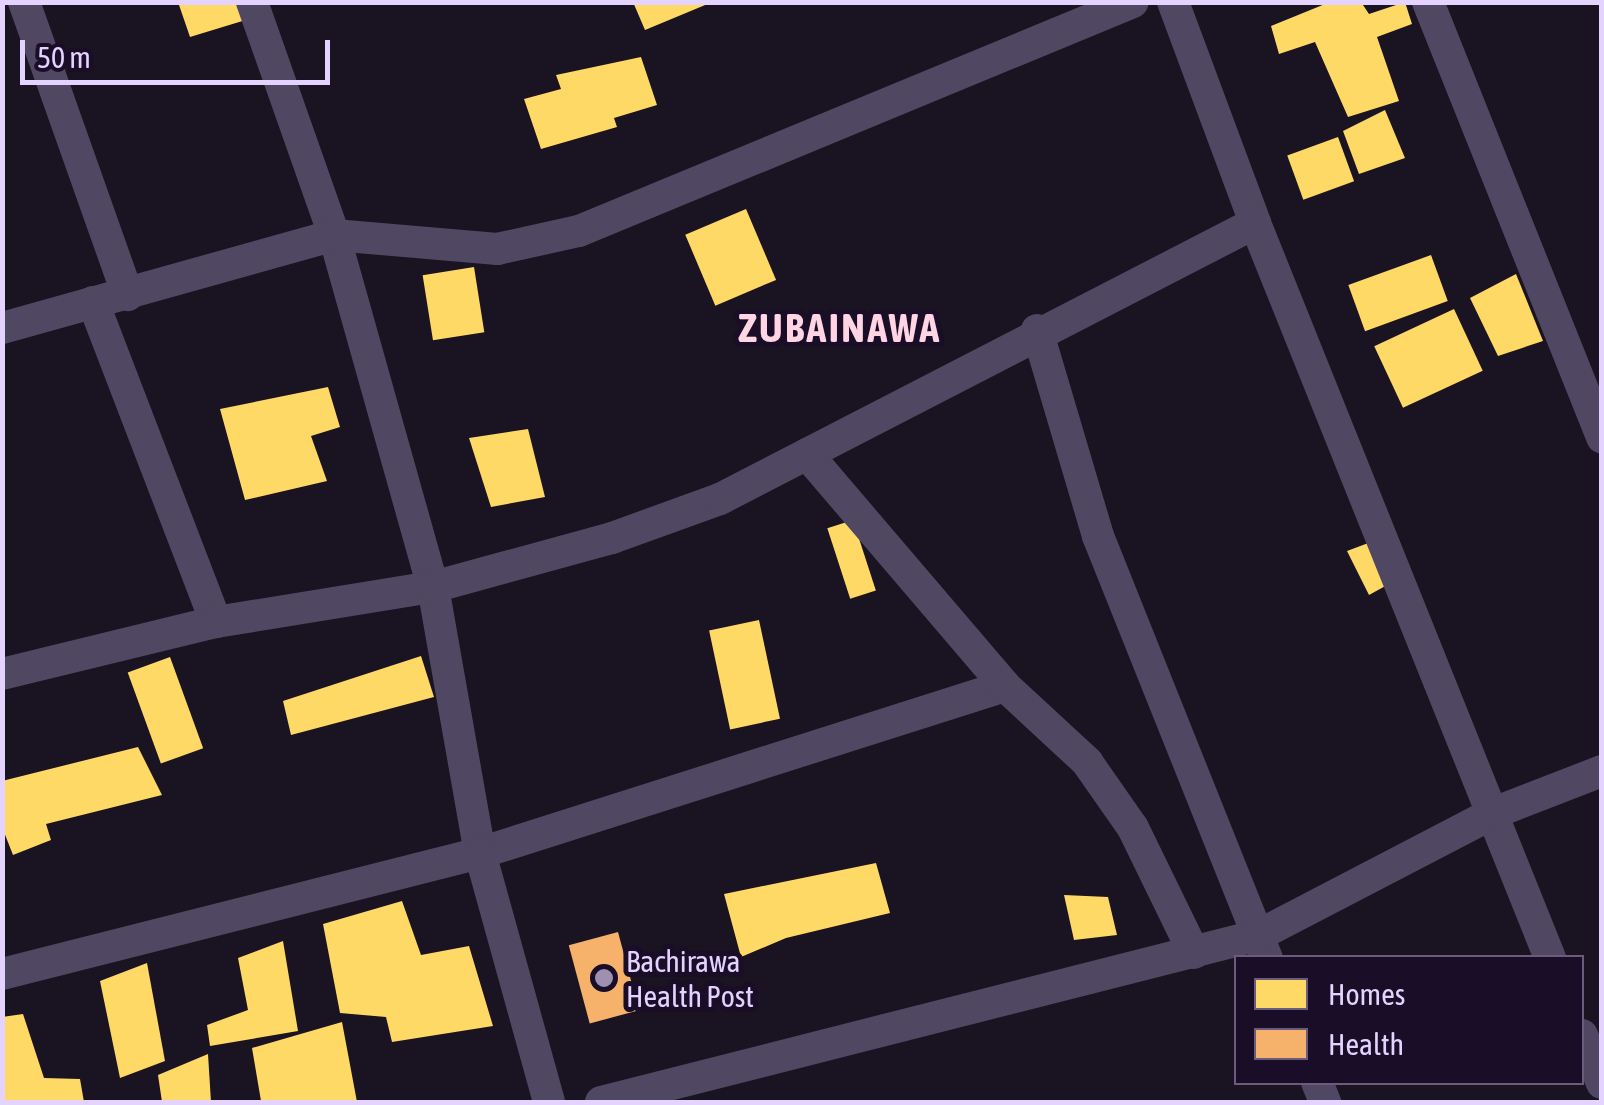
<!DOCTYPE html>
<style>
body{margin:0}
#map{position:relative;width:1604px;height:1105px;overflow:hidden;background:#1a1321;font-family:"Asap Condensed",sans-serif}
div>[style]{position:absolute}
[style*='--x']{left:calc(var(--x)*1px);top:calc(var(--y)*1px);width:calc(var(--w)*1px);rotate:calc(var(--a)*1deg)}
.homes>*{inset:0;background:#ffd966;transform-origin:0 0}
.health>*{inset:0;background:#f6b26b;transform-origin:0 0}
.minor>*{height:32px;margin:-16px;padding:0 16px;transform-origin:16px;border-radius:16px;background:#504762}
.dots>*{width:28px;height:28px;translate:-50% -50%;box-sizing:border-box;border:5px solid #190d27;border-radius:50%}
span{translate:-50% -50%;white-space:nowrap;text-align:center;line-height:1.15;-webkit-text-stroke:10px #190d27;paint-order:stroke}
.poi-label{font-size:30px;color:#e5d3ff}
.left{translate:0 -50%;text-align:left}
.district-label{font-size:40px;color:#ffd5e3;font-weight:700;letter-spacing:2.5px}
.frame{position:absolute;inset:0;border:5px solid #e5d3ff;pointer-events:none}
.legend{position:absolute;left:1234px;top:955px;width:350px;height:130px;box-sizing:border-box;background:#190d27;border:2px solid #6b5c7d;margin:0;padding:12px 18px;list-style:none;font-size:30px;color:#e5d3ff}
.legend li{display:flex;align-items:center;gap:20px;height:50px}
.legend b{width:50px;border:2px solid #6b5c7d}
.scale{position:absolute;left:20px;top:40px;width:310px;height:45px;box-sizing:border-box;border:5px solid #e5d3ff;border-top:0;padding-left:12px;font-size:30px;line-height:35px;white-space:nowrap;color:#e5d3ff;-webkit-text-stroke:8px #190d27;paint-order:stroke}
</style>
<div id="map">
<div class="homes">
<div style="clip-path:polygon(178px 2px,243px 2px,249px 19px,190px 37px)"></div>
<div style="clip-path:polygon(633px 2px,710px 2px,710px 3px,645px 30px)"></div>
<div style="clip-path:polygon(1330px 2px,1361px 2px,1369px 14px,1405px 2px,1412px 24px,1377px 37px,1399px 101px,1348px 117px,1315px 42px,1279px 54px,1271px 26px)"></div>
<div style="clip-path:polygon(641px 57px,657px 105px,614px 118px,617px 127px,541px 149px,524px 99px,561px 89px,556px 75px)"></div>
<div style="clip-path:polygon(1385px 110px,1405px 158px,1359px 174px,1343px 131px)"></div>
<div style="left:1338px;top:137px;width:47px;height:54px;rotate:70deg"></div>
<div style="left:746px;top:209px;width:77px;height:66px;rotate:67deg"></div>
<div style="left:1431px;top:255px;width:49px;height:88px;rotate:70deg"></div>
<div style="left:474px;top:267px;width:66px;height:52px;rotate:81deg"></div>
<div style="clip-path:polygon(1516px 274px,1543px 341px,1498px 356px,1470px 298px)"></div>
<div style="left:1454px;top:309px;width:68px;height:88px;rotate:65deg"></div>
<div style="clip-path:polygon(328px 387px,340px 427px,311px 436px,327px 481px,245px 500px,220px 409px)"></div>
<div style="clip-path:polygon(528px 429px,545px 497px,491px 507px,469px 438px)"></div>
<div style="left:853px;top:520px;width:74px;height:27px;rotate:72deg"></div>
<div style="clip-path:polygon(1371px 542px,1389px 584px,1369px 595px,1347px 551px)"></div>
<div style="left:759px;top:620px;width:101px;height:51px;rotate:78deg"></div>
<div style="clip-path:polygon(421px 656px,434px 697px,291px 735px,283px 701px)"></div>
<div style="left:170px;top:657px;width:97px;height:45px;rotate:70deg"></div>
<div style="clip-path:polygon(138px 747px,162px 795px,46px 824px,51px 840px,13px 855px,2px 827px,2px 781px)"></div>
<div style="clip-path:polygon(876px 863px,890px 913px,786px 938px,741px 957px,724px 894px)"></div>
<div style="clip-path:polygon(1064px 895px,1108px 897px,1117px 935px,1074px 940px)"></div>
<div style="clip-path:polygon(402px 901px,421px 955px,469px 946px,493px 1026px,392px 1042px,386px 1017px,340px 1013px,323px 924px)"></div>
<div style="clip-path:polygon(283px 941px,298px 1031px,210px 1046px,207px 1025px,248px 1010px,238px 958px)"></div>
<div style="clip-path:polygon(147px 963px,165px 1061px,120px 1078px,100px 981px)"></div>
<div style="clip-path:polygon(23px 1014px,44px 1078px,80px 1079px,84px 1102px,2px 1102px,2px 1017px)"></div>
<div style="clip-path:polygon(342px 1022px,357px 1102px,261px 1101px,252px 1048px)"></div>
<div style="clip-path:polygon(208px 1054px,211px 1102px,162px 1102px,158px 1075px)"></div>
</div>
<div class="health">
<div style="left:618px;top:932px;width:81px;height:51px;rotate:75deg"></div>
</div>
<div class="minor">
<div style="--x:24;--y:2;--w:311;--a:70.5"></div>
<div style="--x:252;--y:2;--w:247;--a:70.6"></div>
<div style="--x:334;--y:235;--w:366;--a:74.3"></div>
<div style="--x:433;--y:587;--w:270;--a:80"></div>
<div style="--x:480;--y:853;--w:551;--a:-17.65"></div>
<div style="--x:1173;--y:2;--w:236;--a:69.6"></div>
<div style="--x:1255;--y:223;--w:792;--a:68.13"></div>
<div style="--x:1428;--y:2;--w:469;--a:68.2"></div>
<div style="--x:93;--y:302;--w:343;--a:69"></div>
<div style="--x:2;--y:328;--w:345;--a:-15.6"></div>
<div style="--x:334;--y:235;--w:164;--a:4.9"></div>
<div style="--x:497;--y:249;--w:84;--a:-12.4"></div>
<div style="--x:579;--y:231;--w:599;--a:-22.46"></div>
<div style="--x:1037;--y:330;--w:215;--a:73.5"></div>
<div style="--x:1098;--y:536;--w:455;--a:68.2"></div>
<div style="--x:807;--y:454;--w:305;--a:49.5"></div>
<div style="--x:1005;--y:686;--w:112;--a:42.8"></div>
<div style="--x:1087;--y:762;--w:80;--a:55.1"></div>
<div style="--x:1133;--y:828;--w:139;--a:64"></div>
<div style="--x:2;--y:674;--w:220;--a:-13.7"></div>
<div style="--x:216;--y:622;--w:220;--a:-9.2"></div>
<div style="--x:433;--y:587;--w:186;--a:-15.3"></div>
<div style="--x:612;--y:538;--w:115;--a:-19.9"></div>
<div style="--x:720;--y:499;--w:602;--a:-27.29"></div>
<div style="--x:2;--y:974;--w:493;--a:-14.2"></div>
<div style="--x:480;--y:853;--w:258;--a:74.5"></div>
<div style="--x:1582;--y:1035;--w:52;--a:67.4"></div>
<div style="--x:1317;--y:1082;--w:22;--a:68"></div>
<div style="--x:601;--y:1102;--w:679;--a:-14.24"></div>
<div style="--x:1259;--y:935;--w:262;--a:-27.5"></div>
<div style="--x:1491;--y:814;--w:119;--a:-21.2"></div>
</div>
<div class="dots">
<div style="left:604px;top:978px;background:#9e90b1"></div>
</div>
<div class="poi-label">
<span class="left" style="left:626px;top:978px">Bachirawa<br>Health Post</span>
</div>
<div class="district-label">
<span style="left:840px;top:328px">ZUBAINAWA</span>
</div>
<div class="frame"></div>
<ul class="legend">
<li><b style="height:28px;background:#ffd966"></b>Homes</li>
<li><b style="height:28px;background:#f6b26b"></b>Health</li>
</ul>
<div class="scale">50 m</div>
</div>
